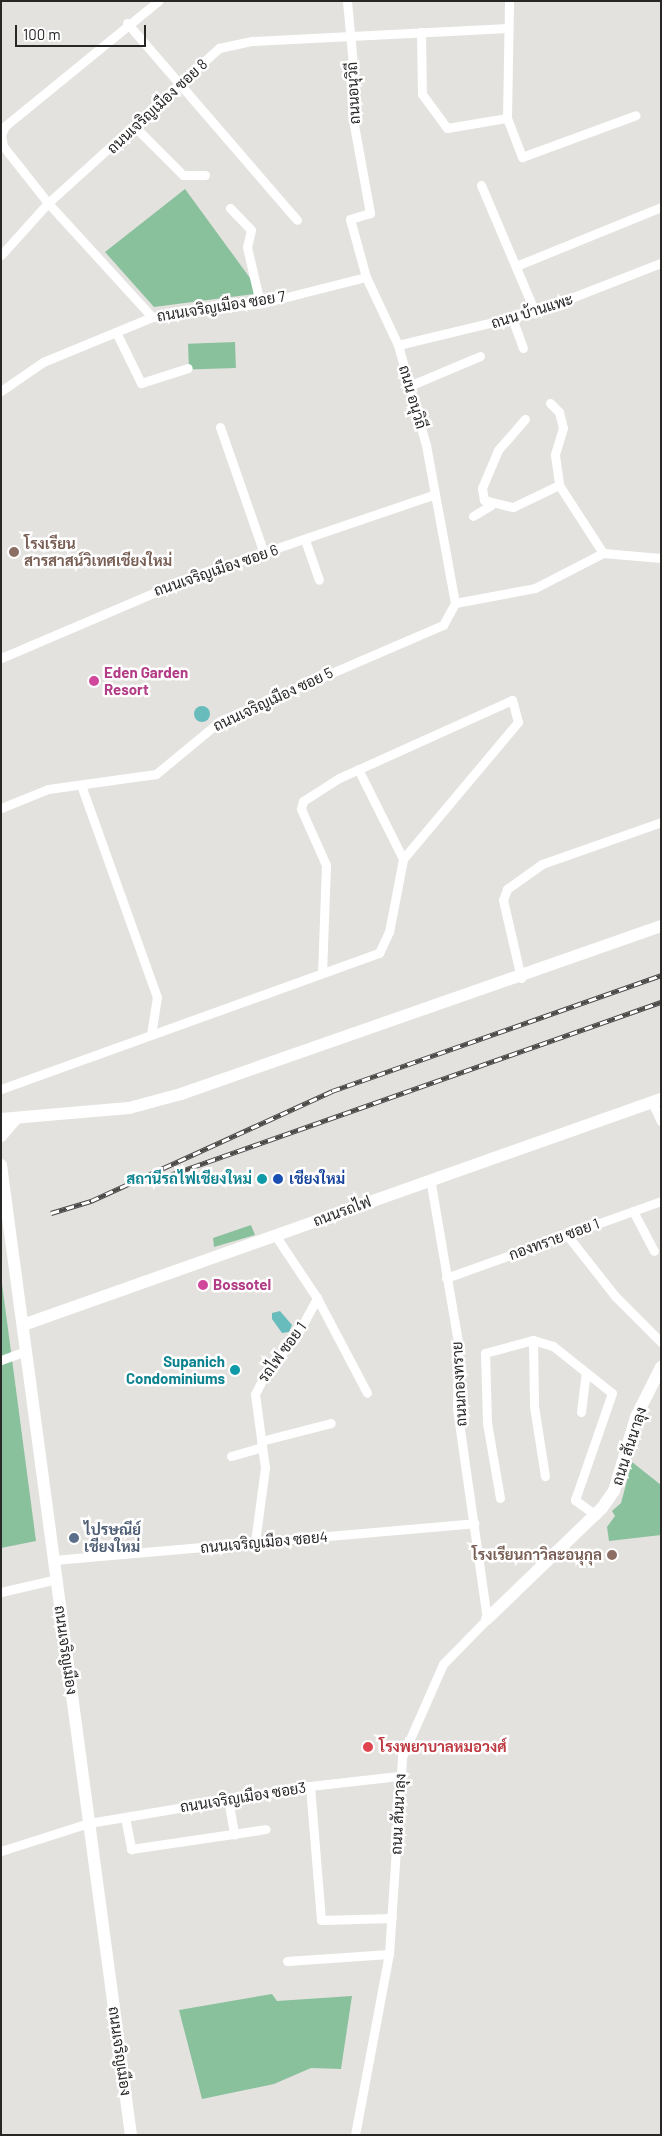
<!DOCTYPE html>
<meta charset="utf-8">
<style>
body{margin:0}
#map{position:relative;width:662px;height:2136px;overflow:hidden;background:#e4e2df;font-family:Barlow,Sarabun,sans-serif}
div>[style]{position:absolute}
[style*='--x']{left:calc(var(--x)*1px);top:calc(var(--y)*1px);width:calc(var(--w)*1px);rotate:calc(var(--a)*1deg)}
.green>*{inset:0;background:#8ac19d;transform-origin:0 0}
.water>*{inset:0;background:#69bcbc}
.round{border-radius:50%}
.street>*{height:9px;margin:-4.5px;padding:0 4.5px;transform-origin:4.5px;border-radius:4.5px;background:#fff}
.secondary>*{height:12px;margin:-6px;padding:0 6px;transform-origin:6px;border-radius:6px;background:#fff}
.rail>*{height:4.5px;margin-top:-2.25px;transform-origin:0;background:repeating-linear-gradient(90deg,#fff 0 8px,#4b4a49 0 16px);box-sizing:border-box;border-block:1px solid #4b4a49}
.dots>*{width:14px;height:14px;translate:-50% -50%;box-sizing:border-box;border:2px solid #fff;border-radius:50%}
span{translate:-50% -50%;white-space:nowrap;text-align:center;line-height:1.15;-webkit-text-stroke:5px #fff;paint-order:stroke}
.street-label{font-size:15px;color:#282726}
.education-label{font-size:15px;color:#785e54;font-weight:700}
.left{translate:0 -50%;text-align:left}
.right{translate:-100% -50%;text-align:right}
.hotel-label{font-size:15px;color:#b23c85;font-weight:700}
.culture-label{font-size:15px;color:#0d838f;font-weight:700}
.transit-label{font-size:15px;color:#164399;font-weight:700}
.service-label{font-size:15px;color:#4e5e75;font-weight:700}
.health-label{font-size:15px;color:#be3a42;font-weight:700}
.frame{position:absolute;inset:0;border:2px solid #282726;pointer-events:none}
.scale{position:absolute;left:15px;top:25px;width:131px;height:22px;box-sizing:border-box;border:2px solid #282726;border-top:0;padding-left:6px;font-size:15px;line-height:18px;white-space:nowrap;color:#282726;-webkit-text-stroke:4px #fff;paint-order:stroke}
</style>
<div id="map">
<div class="green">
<div style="clip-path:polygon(185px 189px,261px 293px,154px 307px,105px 252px)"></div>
<div style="left:235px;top:342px;width:26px;height:47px;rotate:88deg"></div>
<div style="clip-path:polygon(251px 1225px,255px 1235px,214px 1247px,213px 1238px)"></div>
<div style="clip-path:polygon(1px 1276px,36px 1541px,1px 1548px)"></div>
<div style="clip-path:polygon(632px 1462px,661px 1485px,661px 1535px,609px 1541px,607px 1527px,615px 1516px,612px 1511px,621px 1503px)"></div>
<div style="clip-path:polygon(272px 1994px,277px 2001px,352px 1996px,341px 2069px,311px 2068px,274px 2084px,202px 2099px,179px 2010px)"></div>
</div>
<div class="water">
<div class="round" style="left:194px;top:706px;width:16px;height:16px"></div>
<div style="clip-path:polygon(280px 1311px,292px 1325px,289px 1332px,282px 1333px,272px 1319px,272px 1313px)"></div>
</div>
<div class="street">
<div style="--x:347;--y:1;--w:74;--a:84.6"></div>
<div style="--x:354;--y:75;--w:39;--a:93"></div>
<div style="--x:352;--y:114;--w:101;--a:79.7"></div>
<div style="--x:370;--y:213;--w:21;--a:163"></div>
<div style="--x:350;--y:219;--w:60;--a:74.6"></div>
<div style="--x:366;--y:277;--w:75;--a:64.8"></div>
<div style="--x:398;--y:345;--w:104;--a:74.4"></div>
<div style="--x:426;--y:445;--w:161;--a:79.6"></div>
<div style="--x:127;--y:23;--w:260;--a:49.2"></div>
<div style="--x:421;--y:32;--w:62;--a:89.1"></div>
<div style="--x:422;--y:94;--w:42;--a:53.7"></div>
<div style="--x:447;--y:128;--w:61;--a:-9.5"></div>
<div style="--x:507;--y:118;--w:42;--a:69"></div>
<div style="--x:522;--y:157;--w:121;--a:-20.2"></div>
<div style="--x:507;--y:118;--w:117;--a:-89"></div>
<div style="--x:135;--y:127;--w:68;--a:45"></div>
<div style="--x:183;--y:175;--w:22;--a:0"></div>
<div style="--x:1;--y:135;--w:11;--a:80"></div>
<div style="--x:3;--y:146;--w:73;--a:51.7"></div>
<div style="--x:48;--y:203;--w:154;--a:47.6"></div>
<div style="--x:1;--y:135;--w:10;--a:-66"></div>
<div style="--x:5;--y:126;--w:198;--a:-39.2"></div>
<div style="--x:481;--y:185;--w:138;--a:67"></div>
<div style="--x:230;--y:208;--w:30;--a:46"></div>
<div style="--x:251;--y:230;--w:17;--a:103"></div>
<div style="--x:247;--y:247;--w:57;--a:76.9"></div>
<div style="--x:1;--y:255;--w:70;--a:-47.9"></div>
<div style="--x:48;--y:203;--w:231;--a:-42.2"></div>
<div style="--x:219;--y:48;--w:35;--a:-12"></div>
<div style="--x:253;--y:41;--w:255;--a:-2.9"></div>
<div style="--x:516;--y:266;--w:157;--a:-22.1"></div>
<div style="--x:512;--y:318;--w:32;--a:70"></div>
<div style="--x:116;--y:332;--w:57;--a:63.9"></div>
<div style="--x:141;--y:383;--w:49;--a:-17.7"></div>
<div style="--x:398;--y:345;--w:141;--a:-13.5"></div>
<div style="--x:535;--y:312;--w:135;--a:-21.3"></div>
<div style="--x:409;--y:386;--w:77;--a:-22.9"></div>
<div style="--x:1;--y:391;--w:51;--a:-34.6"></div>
<div style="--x:43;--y:362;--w:118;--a:-22.4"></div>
<div style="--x:152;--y:317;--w:112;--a:-7.2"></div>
<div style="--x:263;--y:303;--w:106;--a:-14.2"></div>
<div style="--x:550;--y:403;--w:13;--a:45"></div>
<div style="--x:559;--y:412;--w:16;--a:76"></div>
<div style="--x:563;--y:428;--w:28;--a:107"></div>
<div style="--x:555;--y:455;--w:30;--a:82"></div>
<div style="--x:525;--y:419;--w:41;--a:131.1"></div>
<div style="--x:498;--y:450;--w:41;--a:112.8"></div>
<div style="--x:482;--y:488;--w:12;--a:81"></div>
<div style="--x:484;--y:500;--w:30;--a:14"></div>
<div style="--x:513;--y:507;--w:51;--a:-25.6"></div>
<div style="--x:559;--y:485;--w:81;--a:57.1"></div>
<div style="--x:220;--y:427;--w:133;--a:70.8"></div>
<div style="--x:473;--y:516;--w:21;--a:-31"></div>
<div style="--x:305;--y:540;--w:42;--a:70.7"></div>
<div style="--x:455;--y:603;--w:81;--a:-10.6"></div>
<div style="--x:535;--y:588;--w:76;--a:-27.2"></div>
<div style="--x:603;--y:553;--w:58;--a:4.9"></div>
<div style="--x:1;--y:658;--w:201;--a:-23.1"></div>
<div style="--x:186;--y:579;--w:263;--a:-18.8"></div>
<div style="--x:358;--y:769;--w:101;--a:63.4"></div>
<div style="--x:81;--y:785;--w:225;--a:70.3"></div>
<div style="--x:157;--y:997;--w:36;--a:99"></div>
<div style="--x:1;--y:808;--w:51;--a:-22"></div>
<div style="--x:48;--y:789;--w:109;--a:-7.9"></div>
<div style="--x:156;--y:774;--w:83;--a:-39.6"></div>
<div style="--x:220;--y:721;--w:243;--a:-23.3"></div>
<div style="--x:443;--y:625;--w:25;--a:-61"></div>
<div style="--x:521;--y:978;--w:80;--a:-103"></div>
<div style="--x:503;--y:900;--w:12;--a:-70"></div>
<div style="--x:507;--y:889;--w:43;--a:-35.5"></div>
<div style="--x:542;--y:864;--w:126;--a:-19.4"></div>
<div style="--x:1;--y:1089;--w:402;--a:-19.8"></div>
<div style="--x:379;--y:953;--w:23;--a:-65"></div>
<div style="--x:389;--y:932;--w:74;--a:-79.1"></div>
<div style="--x:403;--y:859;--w:179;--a:-50"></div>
<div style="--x:518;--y:722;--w:23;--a:-105"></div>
<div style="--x:512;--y:700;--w:190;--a:155.7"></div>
<div style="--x:339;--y:778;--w:43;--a:147.4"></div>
<div style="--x:303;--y:801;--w:8;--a:104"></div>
<div style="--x:301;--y:809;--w:61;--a:65.9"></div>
<div style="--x:326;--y:865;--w:108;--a:92.1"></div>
<div style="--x:652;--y:1102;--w:21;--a:65"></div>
<div style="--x:633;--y:1211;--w:45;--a:62.3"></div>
<div style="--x:275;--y:1235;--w:76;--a:56.3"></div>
<div style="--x:317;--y:1298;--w:107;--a:62.2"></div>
<div style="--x:567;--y:1235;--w:78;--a:51.8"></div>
<div style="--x:615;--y:1296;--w:65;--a:45"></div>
<div style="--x:446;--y:1278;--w:228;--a:-19.7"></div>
<div style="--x:533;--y:1340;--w:66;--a:89.1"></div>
<div style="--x:534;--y:1406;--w:71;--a:81.1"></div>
<div style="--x:1;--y:1360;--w:27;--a:-20"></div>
<div style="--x:581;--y:1412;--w:39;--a:-83"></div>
<div style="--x:261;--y:1441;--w:72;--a:-14.4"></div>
<div style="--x:231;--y:1456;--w:32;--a:-16"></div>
<div style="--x:500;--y:1498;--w:76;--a:-99.8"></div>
<div style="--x:487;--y:1423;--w:70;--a:-91.6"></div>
<div style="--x:485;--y:1353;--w:50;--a:-15.2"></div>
<div style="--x:533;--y:1340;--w:21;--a:17"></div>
<div style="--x:553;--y:1346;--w:75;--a:38.5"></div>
<div style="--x:612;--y:1393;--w:113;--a:109.1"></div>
<div style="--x:575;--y:1500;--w:26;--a:36"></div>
<div style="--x:255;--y:1542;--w:75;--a:-82.3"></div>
<div style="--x:265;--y:1468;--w:75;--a:-97.7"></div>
<div style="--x:255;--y:1394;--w:27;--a:-63"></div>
<div style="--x:267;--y:1370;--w:42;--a:-47.9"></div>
<div style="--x:295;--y:1339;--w:47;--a:-61.8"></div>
<div style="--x:54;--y:1560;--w:422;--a:-5"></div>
<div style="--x:1;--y:1592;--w:57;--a:-13.1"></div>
<div style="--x:310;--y:1786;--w:134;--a:85.3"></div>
<div style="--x:321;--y:1920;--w:71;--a:-1.6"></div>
<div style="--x:228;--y:1799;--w:36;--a:80"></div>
<div style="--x:125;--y:1817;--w:33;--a:79"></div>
<div style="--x:131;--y:1849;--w:136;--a:-8.4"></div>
<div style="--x:1;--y:1851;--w:92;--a:-17.7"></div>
<div style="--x:89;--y:1823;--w:224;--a:-9.5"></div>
<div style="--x:310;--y:1786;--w:89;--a:-6.5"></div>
<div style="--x:287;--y:1961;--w:102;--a:-3.9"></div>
<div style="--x:355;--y:2135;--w:184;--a:-79.4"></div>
<div style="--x:389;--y:1954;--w:197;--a:-86.2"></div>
<div style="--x:402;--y:1757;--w:102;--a:-66.2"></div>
<div style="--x:443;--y:1664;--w:63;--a:-45.6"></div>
<div style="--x:487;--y:1619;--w:214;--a:-98.1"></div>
<div style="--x:457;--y:1407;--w:65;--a:-89.1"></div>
<div style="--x:458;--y:1342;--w:165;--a:-99.7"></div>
</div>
<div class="secondary">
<div style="--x:1;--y:1119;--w:128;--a:-4.9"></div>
<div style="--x:129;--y:1108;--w:54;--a:-15.1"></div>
<div style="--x:181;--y:1094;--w:509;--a:-19.29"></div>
<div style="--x:1;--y:1136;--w:23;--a:-49"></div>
<div style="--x:1;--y:1165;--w:979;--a:82.37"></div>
<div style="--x:23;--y:1325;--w:677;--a:-19.51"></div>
<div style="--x:487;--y:1619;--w:160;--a:-44"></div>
<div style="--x:602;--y:1508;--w:21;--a:-55"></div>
<div style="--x:614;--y:1491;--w:77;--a:-73.4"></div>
<div style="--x:636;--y:1417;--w:56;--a:-63.4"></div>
</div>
<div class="rail">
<div style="--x:147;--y:1183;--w:545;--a:-19.4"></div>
<div style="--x:51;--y:1213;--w:42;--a:-16.7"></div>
<div style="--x:91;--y:1201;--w:265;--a:-24.5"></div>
<div style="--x:332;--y:1091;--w:349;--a:-19.4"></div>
</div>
<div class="dots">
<div style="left:14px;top:552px;background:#8d6e63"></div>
<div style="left:94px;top:681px;background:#d1479c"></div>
<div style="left:262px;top:1179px;background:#0f9aa8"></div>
<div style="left:278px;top:1179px;background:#1a4fb4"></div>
<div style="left:203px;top:1285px;background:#d1479c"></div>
<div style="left:235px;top:1370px;background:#0f9aa8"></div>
<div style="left:74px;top:1538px;background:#5c6f8a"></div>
<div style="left:612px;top:1555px;background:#8d6e63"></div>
<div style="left:368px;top:1747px;background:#e0444e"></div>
</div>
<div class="street-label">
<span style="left:353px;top:93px;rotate:-93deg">ถนนอนุวิถี</span>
<span style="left:157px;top:106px;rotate:-43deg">ถนนเจริญเมือง ซอย 8</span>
<span style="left:221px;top:306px;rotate:-9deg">ถนนเจริญเมือง ซอย 7</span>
<span style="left:532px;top:311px;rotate:-17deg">ถนน บ้านแพะ</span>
<span style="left:413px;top:397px;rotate:74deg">ถนน อนุวิถี</span>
<span style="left:216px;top:570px;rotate:-19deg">ถนนเจริญเมือง ซอย 6</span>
<span style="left:273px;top:699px;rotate:-25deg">ถนนเจริญเมือง ซอย 5</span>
<span style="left:342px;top:1211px;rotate:-20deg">ถนนรถไฟ</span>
<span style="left:554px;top:1239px;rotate:-20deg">กองทราย ซอย 1</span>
<span style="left:282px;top:1352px;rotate:-54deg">รถไฟ ซอย 1</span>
<span style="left:459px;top:1384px;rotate:-93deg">ถนนกองทราย</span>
<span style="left:629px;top:1446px;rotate:-72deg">ถนน สันนาลุง</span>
<span style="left:264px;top:1542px;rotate:-5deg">ถนนเจริญเมือง ซอย4</span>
<span style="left:66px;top:1650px;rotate:82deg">ถนนเจริญเมือง</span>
<span style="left:243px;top:1797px;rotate:-9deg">ถนนเจริญเมือง ซอย3</span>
<span style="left:398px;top:1814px;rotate:-87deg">ถนน สันนาลุง</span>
<span style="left:120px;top:2051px;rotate:82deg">ถนนเจริญเมือง</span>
</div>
<div class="education-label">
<span class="left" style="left:24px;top:552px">โรงเรียน<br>สารสาสน์วิเทศเชียงใหม่</span>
<span class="right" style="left:602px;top:1555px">โรงเรียนกาวิละอนุกุล</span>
</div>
<div class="hotel-label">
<span class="left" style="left:104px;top:681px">Eden Garden<br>Resort</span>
<span class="left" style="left:213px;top:1285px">Bossotel</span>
</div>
<div class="culture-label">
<span class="right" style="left:252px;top:1179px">สถานีรถไฟเชียงใหม่</span>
<span class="right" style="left:225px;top:1370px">Supanich<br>Condominiums</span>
</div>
<div class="transit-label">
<span class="left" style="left:289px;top:1179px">เชียงใหม่</span>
</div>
<div class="service-label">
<span class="left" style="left:84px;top:1538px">ไปรษณีย์<br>เชียงใหม่</span>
</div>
<div class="health-label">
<span class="left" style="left:379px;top:1747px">โรงพยาบาลหมอวงศ์</span>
</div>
<div class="frame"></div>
<div class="scale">100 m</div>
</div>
